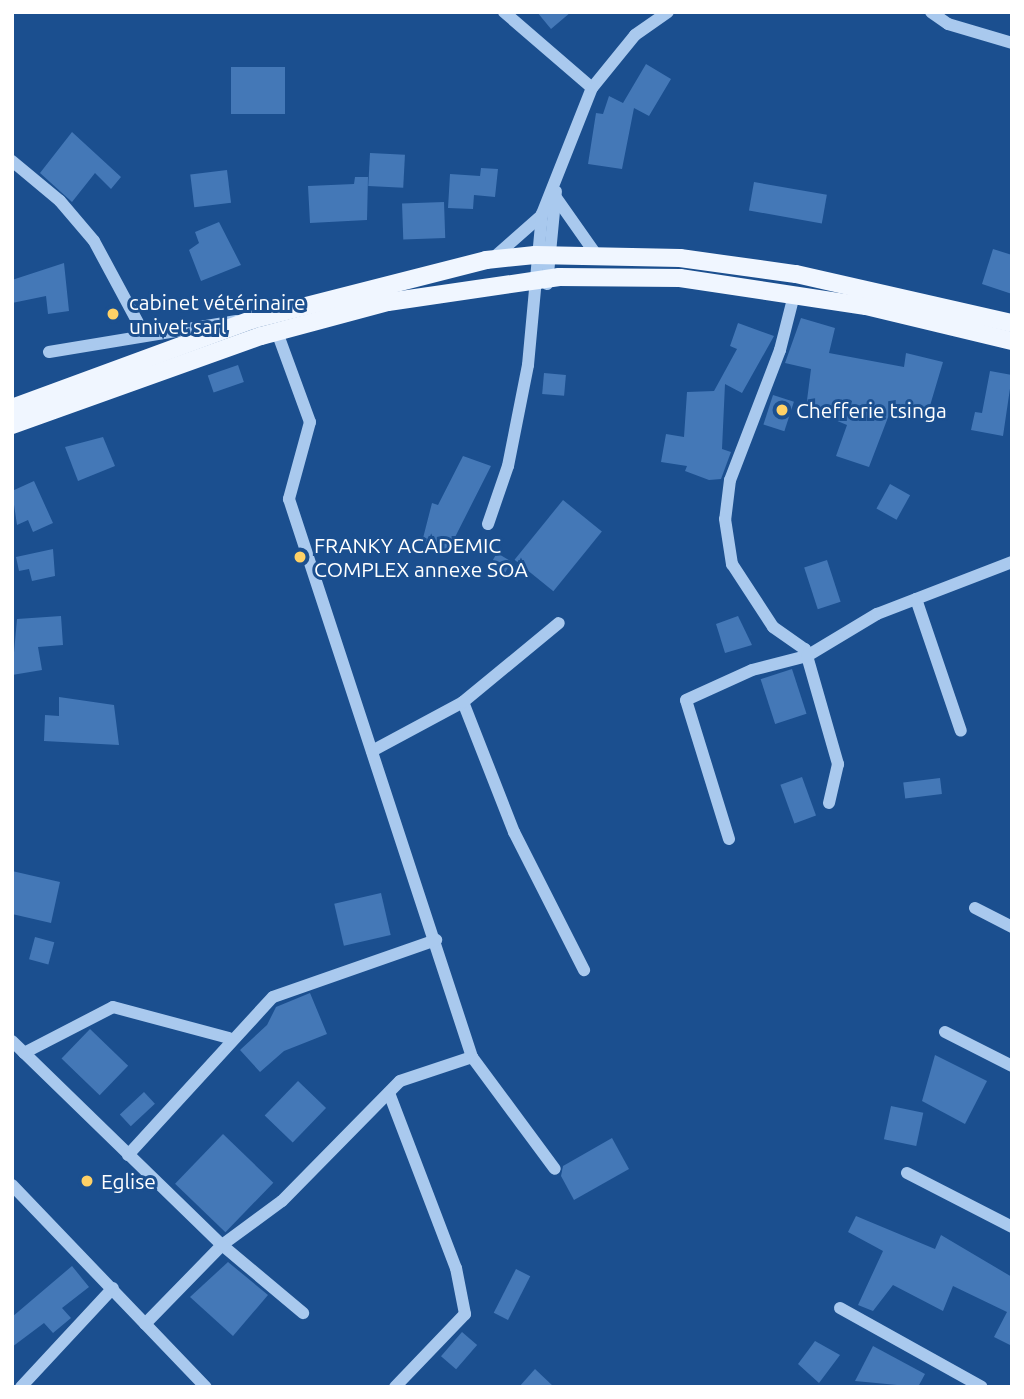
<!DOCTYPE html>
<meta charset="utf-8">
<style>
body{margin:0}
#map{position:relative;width:1024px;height:1399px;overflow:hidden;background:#1b4f8f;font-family:Ubuntu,sans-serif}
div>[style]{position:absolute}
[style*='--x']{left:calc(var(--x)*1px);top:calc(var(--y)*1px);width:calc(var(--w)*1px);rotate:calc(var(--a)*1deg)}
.building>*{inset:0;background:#4478b7;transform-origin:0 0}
.minor>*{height:12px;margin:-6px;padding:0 6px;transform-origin:6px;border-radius:6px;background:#a9c9ee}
.major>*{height:18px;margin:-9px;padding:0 9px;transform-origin:9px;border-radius:9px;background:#f0f6ff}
.dots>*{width:19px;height:19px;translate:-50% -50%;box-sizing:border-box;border:4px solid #1b4f8f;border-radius:50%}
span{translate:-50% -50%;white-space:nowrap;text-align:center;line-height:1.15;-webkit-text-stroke:6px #1b4f8f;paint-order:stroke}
.poi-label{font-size:21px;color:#fff}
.left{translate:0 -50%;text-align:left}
.frame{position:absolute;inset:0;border:14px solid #fff;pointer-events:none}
</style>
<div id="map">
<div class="building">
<div style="clip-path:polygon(537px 12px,571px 12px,551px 29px)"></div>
<div style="clip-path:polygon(646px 64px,671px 79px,649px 116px,634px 108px,622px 169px,588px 164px,596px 113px,603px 114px,609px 96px,623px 103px)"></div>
<div style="left:231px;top:67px;width:54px;height:47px"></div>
<div style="clip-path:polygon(72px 132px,121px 177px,111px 189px,95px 173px,72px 202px,40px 173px)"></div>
<div style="left:370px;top:153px;width:35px;height:33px;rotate:3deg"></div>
<div style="clip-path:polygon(481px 168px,498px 169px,495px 197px,474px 195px,473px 209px,448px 208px,450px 174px,480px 176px)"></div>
<div style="left:227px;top:170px;width:33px;height:37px;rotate:83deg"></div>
<div style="clip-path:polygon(355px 177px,368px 177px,367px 220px,310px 223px,308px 186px,354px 184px)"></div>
<div style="left:754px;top:182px;width:74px;height:29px;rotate:10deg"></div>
<div style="left:444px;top:202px;width:36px;height:42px;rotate:88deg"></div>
<div style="clip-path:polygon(219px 222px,241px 265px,201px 281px,189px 250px,199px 243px,195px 232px)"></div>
<div style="clip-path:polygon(993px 249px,1012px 255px,1012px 294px,982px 284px)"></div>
<div style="clip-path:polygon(64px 263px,69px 311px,48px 314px,46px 296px,12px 303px,12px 280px)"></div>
<div style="clip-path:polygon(801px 318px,835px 328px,829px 353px,904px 367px,906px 353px,943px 362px,929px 409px,892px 407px,869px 467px,836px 456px,847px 425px,806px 408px,811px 369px,785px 363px)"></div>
<div style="clip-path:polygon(738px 323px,774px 336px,742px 393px,725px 384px,722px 449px,731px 452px,721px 479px,709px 480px,685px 471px,687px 466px,661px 462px,666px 434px,684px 437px,687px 392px,714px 391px,737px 349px,730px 346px)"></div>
<div style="left:238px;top:365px;width:18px;height:32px;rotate:71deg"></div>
<div style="clip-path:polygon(990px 371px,1012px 375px,1003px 436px,971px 430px,975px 412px,982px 413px)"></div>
<div style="left:544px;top:373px;width:22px;height:21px;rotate:5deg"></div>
<div style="left:773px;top:395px;width:22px;height:31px;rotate:18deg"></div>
<div style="clip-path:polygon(103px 437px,115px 466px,78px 481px,65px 447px)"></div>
<div style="clip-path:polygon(463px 456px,491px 466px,447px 553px,422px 542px,432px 503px,438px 505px)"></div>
<div style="clip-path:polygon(34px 481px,53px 523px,33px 532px,28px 520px,17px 525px,12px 491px)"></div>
<div style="left:890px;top:484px;width:23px;height:28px;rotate:29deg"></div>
<div style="left:563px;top:500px;width:50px;height:77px;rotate:39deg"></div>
<div style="clip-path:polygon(53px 549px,55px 576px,32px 581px,29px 569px,19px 571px,16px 557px)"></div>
<div style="left:497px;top:553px;width:17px;height:20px;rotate:31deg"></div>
<div style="left:827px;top:560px;width:44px;height:24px;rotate:72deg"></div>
<div style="clip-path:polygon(61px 616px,63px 645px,38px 647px,42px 670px,12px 675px,17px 619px)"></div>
<div style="clip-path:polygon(738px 616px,752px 645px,725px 653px,716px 624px)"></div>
<div style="left:792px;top:669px;width:47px;height:33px;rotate:72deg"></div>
<div style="clip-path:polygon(59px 697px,114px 705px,119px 745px,44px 741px,45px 715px,59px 716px)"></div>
<div style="left:802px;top:777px;width:41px;height:23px;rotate:70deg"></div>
<div style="left:940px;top:778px;width:16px;height:37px;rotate:83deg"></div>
<div style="clip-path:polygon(12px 871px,60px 882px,51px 923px,12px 914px)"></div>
<div style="left:381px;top:893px;width:43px;height:48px;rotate:77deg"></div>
<div style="left:35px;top:937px;width:20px;height:23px;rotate:15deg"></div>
<div style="clip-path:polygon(310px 993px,327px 1034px,284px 1051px,260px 1072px,240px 1050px,267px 1025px,276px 1007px)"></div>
<div style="left:90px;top:1029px;width:53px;height:41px;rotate:44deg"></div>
<div style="clip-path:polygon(935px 1055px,987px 1081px,965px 1124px,922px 1101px)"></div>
<div style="left:298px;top:1081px;width:39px;height:48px;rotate:44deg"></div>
<div style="left:144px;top:1092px;width:16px;height:33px;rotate:47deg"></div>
<div style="left:891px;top:1106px;width:33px;height:34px;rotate:12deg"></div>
<div style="left:223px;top:1134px;width:70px;height:69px;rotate:44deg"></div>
<div style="clip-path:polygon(612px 1138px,629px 1169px,574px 1200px,561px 1176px,563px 1166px)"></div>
<div style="clip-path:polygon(856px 1216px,935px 1249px,941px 1235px,1012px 1277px,1012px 1346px,994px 1337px,1007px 1312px,953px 1286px,943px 1311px,893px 1285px,873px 1311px,858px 1305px,883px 1251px,848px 1232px)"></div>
<div style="clip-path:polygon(228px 1262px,268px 1295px,233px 1336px,190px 1297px)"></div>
<div style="clip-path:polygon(72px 1266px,89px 1287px,62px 1308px,71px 1318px,53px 1333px,44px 1323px,12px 1347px,12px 1317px)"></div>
<div style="left:516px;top:1269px;width:16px;height:49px;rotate:27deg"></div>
<div style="left:462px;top:1332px;width:20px;height:32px;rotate:41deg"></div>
<div style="clip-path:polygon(815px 1341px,840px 1355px,819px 1383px,798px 1364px)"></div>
<div style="clip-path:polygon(873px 1346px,925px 1374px,918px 1387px,855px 1381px)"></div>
<div style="clip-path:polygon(535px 1369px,554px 1387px,519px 1387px)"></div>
</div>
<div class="minor">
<div style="--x:504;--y:12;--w:116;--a:40.8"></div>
<div style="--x:931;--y:12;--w:21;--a:35"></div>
<div style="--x:948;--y:24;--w:67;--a:16.5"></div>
<div style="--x:12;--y:161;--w:62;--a:39.8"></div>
<div style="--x:60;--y:201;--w:52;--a:49.6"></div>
<div style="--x:94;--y:241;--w:106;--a:61.7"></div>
<div style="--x:557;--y:199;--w:70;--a:54.9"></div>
<div style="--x:491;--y:260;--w:68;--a:-41.4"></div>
<div style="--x:547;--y:284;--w:93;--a:-84.5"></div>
<div style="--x:794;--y:295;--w:57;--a:104.3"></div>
<div style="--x:780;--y:350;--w:139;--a:111"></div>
<div style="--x:730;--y:480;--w:39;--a:97"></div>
<div style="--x:725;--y:519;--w:46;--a:81.2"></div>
<div style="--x:732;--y:564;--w:75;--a:56.9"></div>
<div style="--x:773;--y:627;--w:39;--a:35"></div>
<div style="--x:805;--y:649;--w:120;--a:74"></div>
<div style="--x:838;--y:764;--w:40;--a:103"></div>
<div style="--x:277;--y:332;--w:96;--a:69.9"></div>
<div style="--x:310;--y:422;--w:80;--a:105.3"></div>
<div style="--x:289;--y:499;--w:587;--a:71.84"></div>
<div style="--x:472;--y:1057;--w:139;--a:53.5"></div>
<div style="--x:49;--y:352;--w:190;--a:-9.4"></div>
<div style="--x:488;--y:524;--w:61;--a:-71"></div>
<div style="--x:508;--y:466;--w:103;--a:-78.8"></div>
<div style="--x:528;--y:365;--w:152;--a:-84.7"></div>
<div style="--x:542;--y:214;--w:136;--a:-68.4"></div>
<div style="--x:592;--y:88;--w:68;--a:-50.9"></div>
<div style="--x:635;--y:35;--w:40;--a:-34.9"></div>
<div style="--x:916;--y:599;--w:139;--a:71.2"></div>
<div style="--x:463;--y:702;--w:140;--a:68.6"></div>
<div style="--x:514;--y:832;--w:155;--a:63.1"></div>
<div style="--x:372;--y:751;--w:103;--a:-28.3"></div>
<div style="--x:463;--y:702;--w:124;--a:-39.5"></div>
<div style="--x:729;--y:839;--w:145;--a:-107.2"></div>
<div style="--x:686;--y:700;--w:72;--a:-24.4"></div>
<div style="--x:752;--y:670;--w:57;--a:-14.3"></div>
<div style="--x:807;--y:656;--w:82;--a:-31"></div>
<div style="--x:877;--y:614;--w:145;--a:-21.1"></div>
<div style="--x:975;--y:908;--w:42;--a:27.2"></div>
<div style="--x:945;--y:1032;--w:75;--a:26.9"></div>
<div style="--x:12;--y:1041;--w:293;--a:44.2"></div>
<div style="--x:222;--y:1245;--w:74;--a:-36.3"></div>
<div style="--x:282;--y:1201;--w:168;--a:-45.5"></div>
<div style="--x:400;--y:1081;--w:76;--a:-18.4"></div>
<div style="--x:24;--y:1053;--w:100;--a:-27.3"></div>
<div style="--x:113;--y:1007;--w:120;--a:15"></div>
<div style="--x:389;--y:1093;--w:187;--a:69.1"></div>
<div style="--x:456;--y:1268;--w:47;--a:78.9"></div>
<div style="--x:465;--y:1314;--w:101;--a:133.8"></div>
<div style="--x:128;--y:1155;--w:214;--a:-47.5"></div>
<div style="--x:273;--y:997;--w:173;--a:-19.3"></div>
<div style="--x:907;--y:1173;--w:118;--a:27.2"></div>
<div style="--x:12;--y:1185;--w:280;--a:46.2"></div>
<div style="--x:840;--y:1308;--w:162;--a:29.1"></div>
<div style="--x:145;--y:1324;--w:110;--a:-45.7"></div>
<div style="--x:222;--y:1245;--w:106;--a:40"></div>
<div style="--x:21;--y:1387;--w:135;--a:-47.1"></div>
</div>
<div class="major">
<div style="--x:12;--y:408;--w:255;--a:-20.2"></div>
<div style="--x:251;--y:320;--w:243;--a:-14.3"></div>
<div style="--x:486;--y:260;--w:49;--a:-5.8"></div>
<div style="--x:535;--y:255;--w:145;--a:1.2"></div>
<div style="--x:680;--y:258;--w:117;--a:7.9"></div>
<div style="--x:796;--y:274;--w:221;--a:12.8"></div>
<div style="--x:12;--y:425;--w:264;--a:-19.7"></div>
<div style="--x:261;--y:336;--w:131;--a:-15"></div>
<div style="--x:388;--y:302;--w:173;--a:-8.3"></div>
<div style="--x:559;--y:277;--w:121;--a:0.5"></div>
<div style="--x:680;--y:278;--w:188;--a:8.6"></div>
<div style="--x:866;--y:306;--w:150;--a:13.5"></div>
</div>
<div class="dots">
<div style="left:113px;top:314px;background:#ffd166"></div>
<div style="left:782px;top:410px;background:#ffd166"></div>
<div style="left:300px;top:557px;background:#ffd166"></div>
<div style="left:87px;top:1181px;background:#ffd166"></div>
</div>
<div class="poi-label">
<span class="left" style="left:129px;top:314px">cabinet vétérinaire<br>univet sarl</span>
<span class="left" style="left:796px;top:410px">Chefferie tsinga</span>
<span class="left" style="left:314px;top:557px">FRANKY ACADEMIC<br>COMPLEX annexe SOA</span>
<span class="left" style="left:101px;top:1181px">Eglise</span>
</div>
<div class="frame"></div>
</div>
